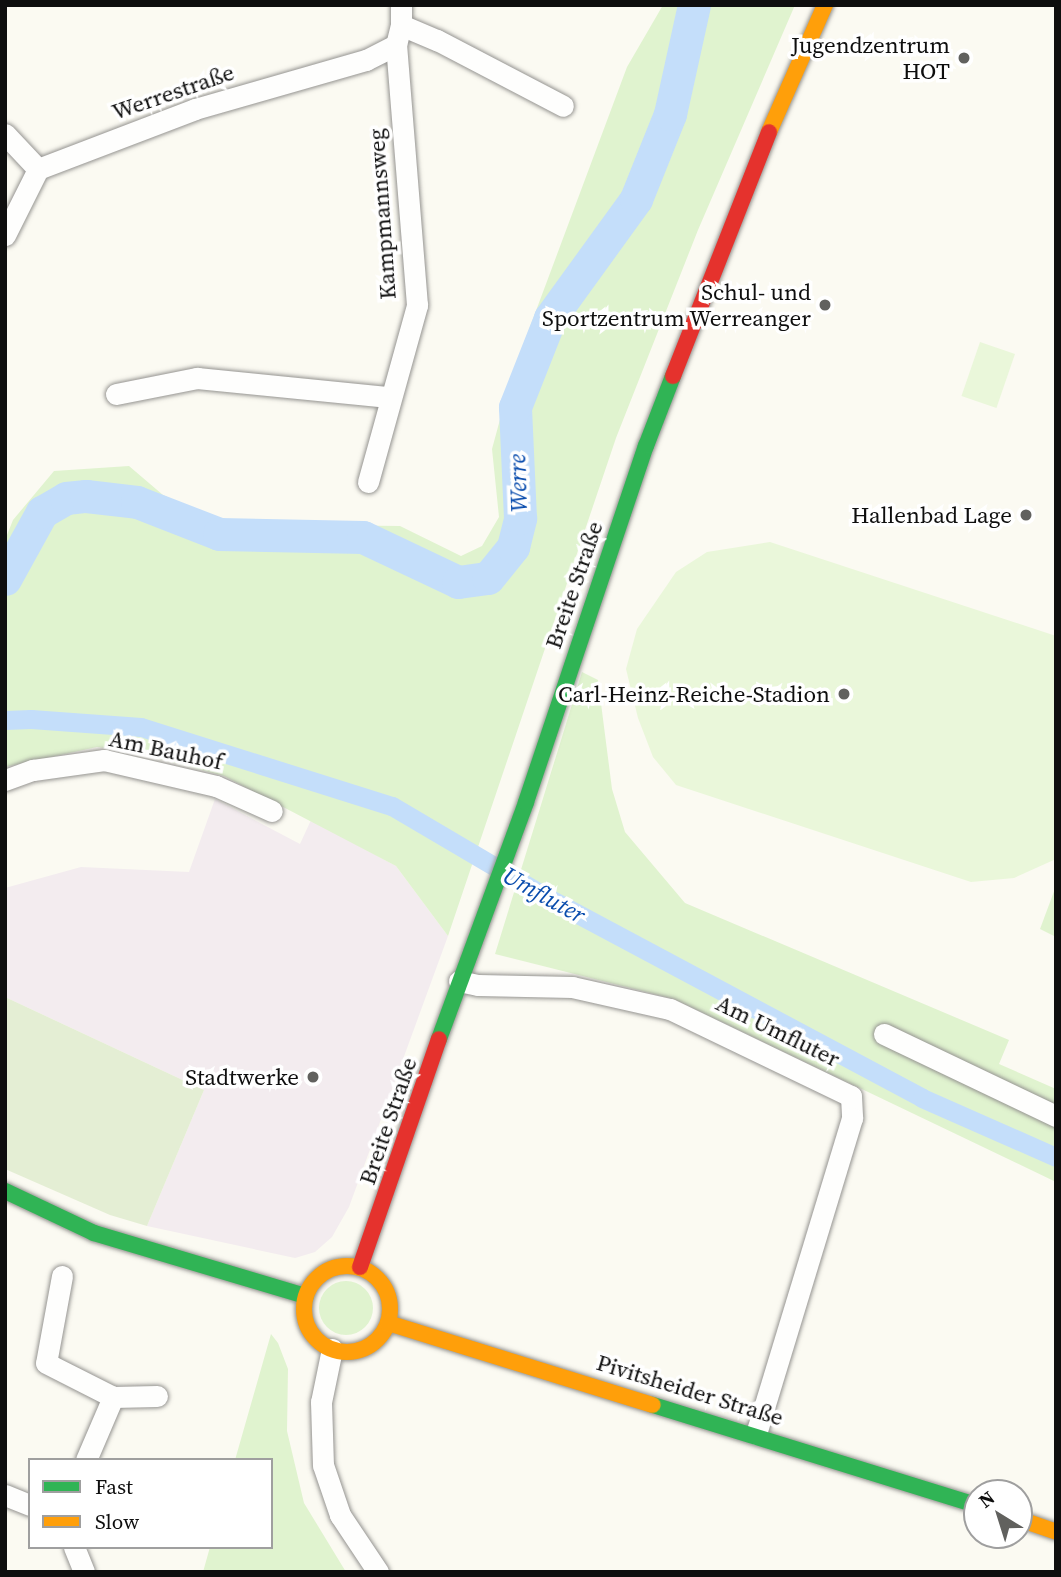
<!DOCTYPE html>
<meta charset="utf-8">
<style>
body{margin:0}
#map{position:relative;width:1061px;height:1577px;overflow:hidden;background:#fbfaf2;font-family:"Source Serif 4",serif}
div>[style]{position:absolute}
[style*='--x']{left:calc(var(--x)*1px);top:calc(var(--y)*1px);width:calc(var(--w)*1px);rotate:calc(var(--a)*1deg)}
.industrial>*{inset:0;background:#f3ecef}
.green>*{inset:0;background:#e0f3cf}
.round{border-radius:50%}
.cemetery>*{inset:0;background:#e4eed4}
.pitch>*{inset:0;background:#eaf7da;transform-origin:0 0}
.canal>*{height:19px;margin:-9.5px;padding:0 9.5px;transform-origin:9.5px;border-radius:9.5px;background:#c4defa}
.river>*{height:33px;margin:-16.5px;padding:0 16.5px;transform-origin:16.5px;border-radius:16.5px;background:#c4defa}
.roads{filter:drop-shadow(0 0 2px #959491) drop-shadow(0 0 2px #959491)}
.street>*{height:21px;margin:-10.5px;padding:0 10.5px;transform-origin:10.5px;border-radius:10.5px;background:#fefefd}
.fast>*{height:16px;margin:-8px;padding:0 8px;transform-origin:8px;border-radius:8px;background:#30b455}
.slow>*{height:16px;margin:-8px;padding:0 8px;transform-origin:8px;border-radius:8px;background:#ff9f0a}
.slow>.ring{margin:-8px;padding:0;box-sizing:content-box;background:none;border:16px solid #ff9f0a;border-radius:50%}
.jam>*{height:16px;margin:-8px;padding:0 8px;transform-origin:8px;border-radius:8px;background:#e5322d}
.dots>*{width:19px;height:19px;translate:-50% -50%;box-sizing:border-box;border:4px solid #fff;border-radius:50%}
span{translate:-50% -50%;white-space:nowrap;text-align:center;line-height:1.15;-webkit-text-stroke:7px #fff;paint-order:stroke}
.poi-label{font-size:23px;color:#0e0e0e}
.right{translate:-100% -50%;text-align:right}
.street-label{font-size:23px;color:#0e0e0e}
.water-label{font-size:24px;color:#094cad;font-style:italic}
.frame{position:absolute;inset:0;border:7px solid #0e0e0e;pointer-events:none}
.legend{position:absolute;left:28px;top:1458px;width:245px;height:91px;box-sizing:border-box;background:#fff;border:2px solid #9f9f9f;margin:0;padding:9px 12px;list-style:none;font-size:21px;color:#0e0e0e}
.legend li{display:flex;align-items:center;gap:14px;height:35px}
.legend b{width:35px;border:2px solid #9f9f9f}
.north{position:absolute;left:963px;top:1479px;width:70px;height:70px;box-sizing:border-box;background:#fff;border:2px solid #9f9f9f;border-radius:50%;rotate:322deg;font-size:19px;font-weight:700;line-height:28px;text-align:center;color:#0e0e0e}
.north::after{content:'';display:block;margin:auto;width:24px;height:32px;background:#61615e;clip-path:polygon(50% 0,100% 100%,50% 72%,0 100%)}
</style>
<div id="map">
<div class="industrial">
<div style="clip-path:polygon(215px 799px,300px 844px,311px 820px,396px 866px,448px 936px,349px 1207px,332px 1237px,315px 1252px,295px 1258px,147px 1226px,204px 1090px,5px 997px,5px 888px,81px 867px,189px 872px)"></div>
</div>
<div class="green">
<div style="clip-path:polygon(663px 5px,795px 5px,698px 230px,616px 438px,448px 936px,396px 866px,224px 776px,130px 751px,97px 747px,5px 767px,5px 540px,13px 520px,54px 471px,129px 466px,163px 495px,225px 524px,400px 526px,461px 556px,482px 546px,499px 517px,492px 449px,512px 375px,627px 67px)"></div>
<div style="clip-path:polygon(582px 672px,598px 680px,612px 789px,625px 832px,685px 903px,1009px 1040px,999px 1064px,1056px 1089px,1056px 1182px,674px 999px,495px 954px)"></div>
<div style="clip-path:polygon(1056px 886px,1056px 937px,1040px 929px)"></div>
<div class="round" style="left:319px;top:1281px;width:54px;height:54px"></div>
<div style="clip-path:polygon(271px 1334px,278px 1343px,288px 1369px,287px 1431px,304px 1503px,346px 1572px,203px 1572px,210px 1547px,271px 1547px,271px 1460px,235px 1460px)"></div>
</div>
<div class="cemetery">
<div style="clip-path:polygon(5px 997px,204px 1090px,147px 1226px,110px 1215px,5px 1169px)"></div>
</div>
<div class="pitch">
<div style="left:980px;top:342px;width:37px;height:57px;rotate:19deg"></div>
<div style="clip-path:polygon(770px 542px,1056px 636px,1056px 859px,1014px 878px,971px 882px,676px 785px,653px 757px,638px 718px,626px 669px,637px 629px,676px 572px,707px 552px)"></div>
</div>
<div class="canal">
<div style="--x:5;--y:720;--w:26;--a:-2"></div>
<div style="--x:31;--y:719;--w:110;--a:4.2"></div>
<div style="--x:141;--y:727;--w:263;--a:17.5"></div>
<div style="--x:392;--y:806;--w:181;--a:30.5"></div>
<div style="--x:548;--y:898;--w:424;--a:28.1"></div>
<div style="--x:922;--y:1098;--w:146;--a:23.8"></div>
</div>
<div class="river">
<div style="--x:5;--y:579;--w:77;--a:-61.1"></div>
<div style="--x:42;--y:512;--w:28;--a:-30"></div>
<div style="--x:66;--y:498;--w:20;--a:-6"></div>
<div style="--x:86;--y:496;--w:51;--a:6.7"></div>
<div style="--x:137;--y:502;--w:88;--a:21.3"></div>
<div style="--x:219;--y:534;--w:144;--a:1.2"></div>
<div style="--x:363;--y:537;--w:105;--a:25.3"></div>
<div style="--x:458;--y:582;--w:30;--a:-8"></div>
<div style="--x:488;--y:578;--w:40;--a:-51"></div>
<div style="--x:513;--y:547;--w:30;--a:-76"></div>
<div style="--x:520;--y:518;--w:111;--a:-92.6"></div>
<div style="--x:515;--y:407;--w:96;--a:-68.5"></div>
<div style="--x:550;--y:318;--w:147;--a:-54.1"></div>
<div style="--x:636;--y:199;--w:92;--a:-68.2"></div>
<div style="--x:670;--y:114;--w:112;--a:-77.6"></div>
</div>
<div class="roads">
<div class="street">
<div style="--x:401;--y:5;--w:20;--a:90"></div>
<div style="--x:401;--y:25;--w:39;--a:23"></div>
<div style="--x:437;--y:40;--w:142;--a:27.6"></div>
<div style="--x:5;--y:134;--w:48;--a:46.7"></div>
<div style="--x:5;--y:235;--w:74;--a:-63.4"></div>
<div style="--x:38;--y:169;--w:168;--a:-20.9"></div>
<div style="--x:195;--y:109;--w:178;--a:-16"></div>
<div style="--x:366;--y:60;--w:34;--a:-27"></div>
<div style="--x:116;--y:394;--w:83;--a:-11.2"></div>
<div style="--x:197;--y:378;--w:193;--a:5.7"></div>
<div style="--x:368;--y:482;--w:184;--a:-74.5"></div>
<div style="--x:417;--y:305;--w:261;--a:-94.6"></div>
<div style="--x:396;--y:45;--w:21;--a:-76"></div>
<div style="--x:5;--y:780;--w:30;--a:-20"></div>
<div style="--x:33;--y:770;--w:72;--a:-8"></div>
<div style="--x:104;--y:760;--w:115;--a:13.1"></div>
<div style="--x:216;--y:786;--w:61;--a:24.1"></div>
<div style="--x:459;--y:981;--w:19;--a:12"></div>
<div style="--x:478;--y:985;--w:94;--a:1.2"></div>
<div style="--x:572;--y:987;--w:100;--a:12.7"></div>
<div style="--x:670;--y:1009;--w:201;--a:25.7"></div>
<div style="--x:851;--y:1096;--w:22;--a:87"></div>
<div style="--x:852;--y:1118;--w:330;--a:106.9"></div>
<div style="--x:884;--y:1034;--w:191;--a:25.5"></div>
<div style="--x:62;--y:1276;--w:88;--a:100.4"></div>
<div style="--x:46;--y:1363;--w:75;--a:26.9"></div>
<div style="--x:113;--y:1397;--w:44;--a:-1.3"></div>
<div style="--x:332;--y:1349;--w:54;--a:101.7"></div>
<div style="--x:321;--y:1402;--w:63;--a:88.2"></div>
<div style="--x:323;--y:1465;--w:53;--a:71.2"></div>
<div style="--x:340;--y:1515;--w:69;--a:56.3"></div>
<div style="--x:86;--y:1460;--w:69;--a:-66.8"></div>
<div style="--x:5;--y:1495;--w:27;--a:22"></div>
<div style="--x:74;--y:1547;--w:27;--a:68"></div>
</div>
<div class="fast">
<div style="--x:439;--y:1039;--w:252;--a:-69.8"></div>
<div style="--x:526;--y:802;--w:376;--a:-71.4"></div>
<div style="--x:646;--y:446;--w:75;--a:-68.9"></div>
<div style="--x:5;--y:1191;--w:98;--a:25.3"></div>
<div style="--x:94;--y:1233;--w:221;--a:16.6"></div>
<div style="--x:653;--y:1405;--w:339;--a:17.2"></div>
</div>
<div class="slow">
<div style="--x:769;--y:132;--w:139;--a:-66.2"></div>
<div class="ring" style="left:304px;top:1266px;width:70px;height:70px"></div>
<div style="--x:388;--y:1323;--w:277;--a:17.2"></div>
<div style="--x:1019;--y:1519;--w:39;--a:19"></div>
</div>
<div class="jam">
<div style="--x:673;--y:376;--w:262;--a:-68.5"></div>
<div style="--x:360;--y:1267;--w:241;--a:-70.9"></div>
</div>
</div>
<div class="dots">
<div style="left:964px;top:58px;background:#61615e"></div>
<div style="left:825px;top:305px;background:#61615e"></div>
<div style="left:1026px;top:515px;background:#61615e"></div>
<div style="left:844px;top:694px;background:#61615e"></div>
<div style="left:313px;top:1077px;background:#61615e"></div>
</div>
<div class="poi-label">
<span class="right" style="left:950px;top:58px">Jugendzentrum<br>HOT</span>
<span class="right" style="left:811px;top:305px">Schul- und<br>Sportzentrum Werreanger</span>
<span class="right" style="left:1012px;top:515px">Hallenbad Lage</span>
<span class="right" style="left:830px;top:694px">Carl-Heinz-Reiche-Stadion</span>
<span class="right" style="left:299px;top:1077px">Stadtwerke</span>
</div>
<div class="street-label">
<span style="left:173px;top:92px;rotate:-19deg">Werrestraße</span>
<span style="left:382px;top:214px;rotate:-94deg">Kampmannsweg</span>
<span style="left:574px;top:585px;rotate:-71deg">Breite Straße</span>
<span style="left:166px;top:750px;rotate:12deg">Am Bauhof</span>
<span style="left:778px;top:1031px;rotate:26deg">Am Umfluter</span>
<span style="left:388px;top:1121px;rotate:-71deg">Breite Straße</span>
<span style="left:690px;top:1390px;rotate:17deg">Pivitsheider Straße</span>
</div>
<div class="water-label">
<span style="left:518px;top:483px;rotate:-92deg">Werre</span>
<span style="left:544px;top:895px;rotate:29deg">Umfluter</span>
</div>
<div class="frame"></div>
<ul class="legend">
<li><b style="height:9px;background:#30b455"></b>Fast</li>
<li><b style="height:9px;background:#ff9f0a"></b>Slow</li>
</ul>
<div class="north">N</div>
</div>
